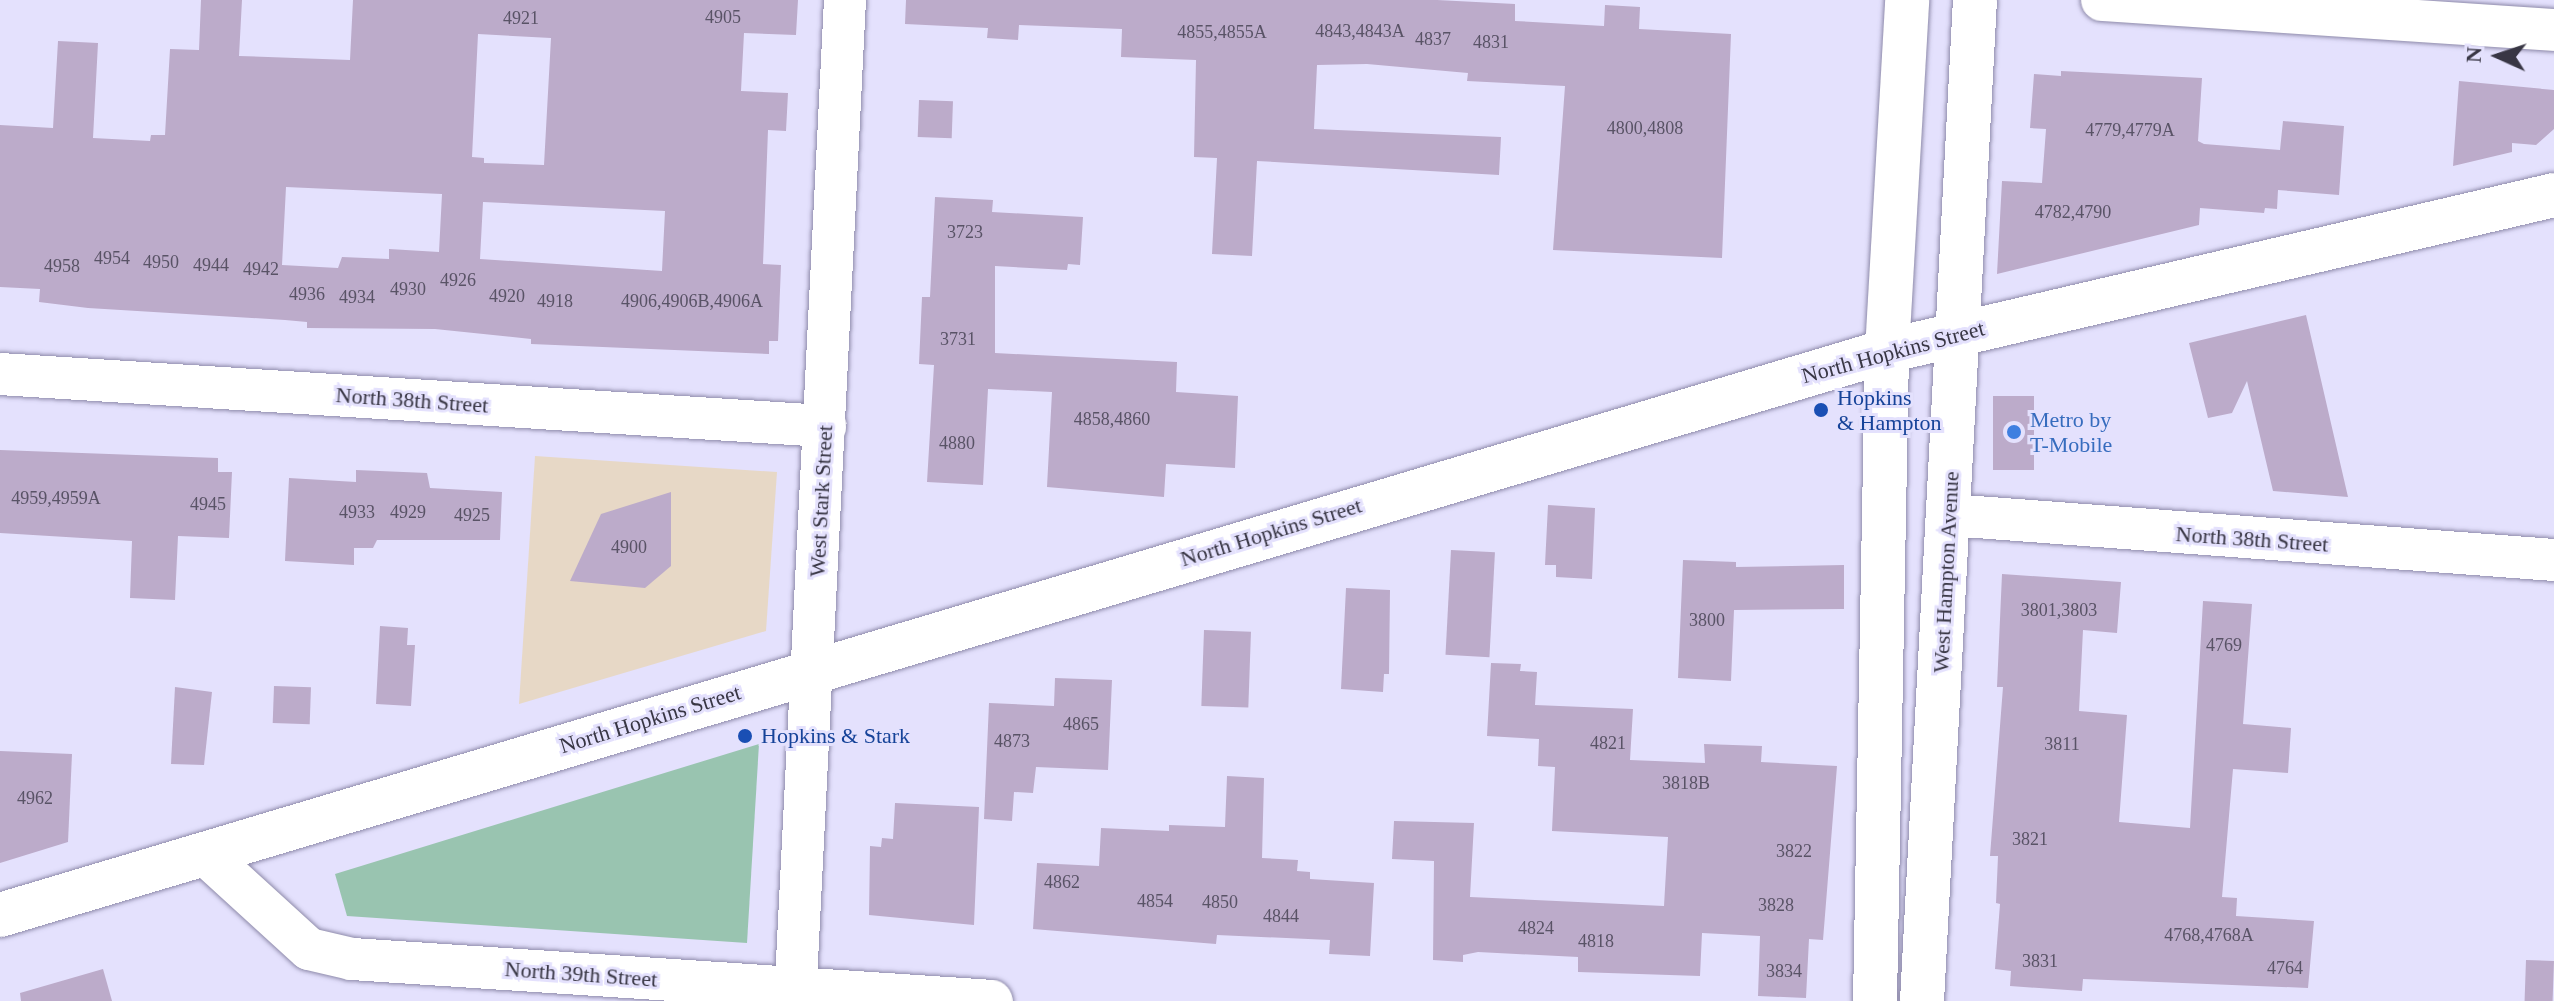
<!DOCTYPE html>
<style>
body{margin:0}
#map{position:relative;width:2554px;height:1001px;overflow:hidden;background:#e4e1fd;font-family:"Times New Roman",serif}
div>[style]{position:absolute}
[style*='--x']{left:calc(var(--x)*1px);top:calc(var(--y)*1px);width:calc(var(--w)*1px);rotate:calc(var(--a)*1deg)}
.commercial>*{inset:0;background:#e7d8c6}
.green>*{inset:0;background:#99c4b0}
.building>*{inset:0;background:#bcabca;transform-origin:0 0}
.roads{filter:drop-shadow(0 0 2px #8e8aaa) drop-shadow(0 0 2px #8e8aaa)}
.street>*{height:42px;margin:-21px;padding:0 21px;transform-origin:21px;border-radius:21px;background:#fff}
.secondary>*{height:44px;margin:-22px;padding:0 22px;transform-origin:22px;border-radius:22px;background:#fff}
.dots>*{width:22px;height:22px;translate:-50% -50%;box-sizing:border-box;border:4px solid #e4e1fd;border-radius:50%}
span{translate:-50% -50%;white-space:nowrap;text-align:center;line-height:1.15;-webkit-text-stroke:6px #e4e1fd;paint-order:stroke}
.number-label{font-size:18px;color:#595366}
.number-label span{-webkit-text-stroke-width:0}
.street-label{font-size:22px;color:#383644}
.transit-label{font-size:22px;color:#164399}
.left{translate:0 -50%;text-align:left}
.shop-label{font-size:22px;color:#366cbe}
.north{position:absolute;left:2458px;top:16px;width:80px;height:80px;-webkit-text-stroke:6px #e4e1fd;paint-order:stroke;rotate:273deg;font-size:22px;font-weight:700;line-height:32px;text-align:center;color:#383644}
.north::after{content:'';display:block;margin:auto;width:28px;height:36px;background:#383644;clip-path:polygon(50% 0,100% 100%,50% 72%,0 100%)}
</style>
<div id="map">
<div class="commercial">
<div style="clip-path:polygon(535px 456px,777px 472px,766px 631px,519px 704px)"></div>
</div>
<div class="green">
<div style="clip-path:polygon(759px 744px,747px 943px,347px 916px,335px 874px)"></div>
</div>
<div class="building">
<div style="clip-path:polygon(evenodd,201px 0,242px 0,239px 56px,350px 60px,353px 0,798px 0,796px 35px,744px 33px,741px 91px,788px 93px,786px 131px,768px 130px,763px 264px,781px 265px,778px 341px,769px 341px,769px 354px,531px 344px,531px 339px,435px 329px,307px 328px,307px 322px,285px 320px,88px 308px,39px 302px,40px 289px,0 287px,0 125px,53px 128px,58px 41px,98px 43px,93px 138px,150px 141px,151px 135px,165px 135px,170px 49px,199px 50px,201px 0,478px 34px,551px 38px,544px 165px,484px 163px,484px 158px,472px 157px,478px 34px,201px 0,286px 187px,442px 194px,439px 252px,389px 249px,389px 259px,342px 257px,338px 268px,282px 265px,286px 187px,201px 0,483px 202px,665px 211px,662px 271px,480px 259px,483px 202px)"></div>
<div style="clip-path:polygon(906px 0,1437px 0,1515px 4px,1515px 21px,1604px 26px,1605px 5px,1640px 7px,1639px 29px,1731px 34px,1722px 258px,1553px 250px,1565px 86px,1467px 81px,1468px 73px,1367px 64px,1317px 65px,1314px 129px,1501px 137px,1499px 175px,1257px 161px,1252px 256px,1212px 254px,1217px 158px,1194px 157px,1196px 60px,1121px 57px,1122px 29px,1019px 25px,1018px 40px,987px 38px,988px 28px,905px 24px)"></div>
<div style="clip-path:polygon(2061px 71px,2202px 78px,2198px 141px,2204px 144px,2280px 150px,2283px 121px,2344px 126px,2339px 195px,2278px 190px,2277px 209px,2265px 208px,2264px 213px,2200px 208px,2199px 225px,1997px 274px,2002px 181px,2042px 183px,2046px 129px,2030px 128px,2034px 74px,2061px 76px)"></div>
<div style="clip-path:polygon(2459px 81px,2554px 90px,2554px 129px,2536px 145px,2512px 143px,2512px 152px,2453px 166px)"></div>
<div style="left:919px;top:100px;width:34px;height:37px;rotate:2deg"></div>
<div style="clip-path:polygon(935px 197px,993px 200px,992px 212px,1083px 217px,1080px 265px,1068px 264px,1067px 270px,995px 266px,995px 353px,1177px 362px,1176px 392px,1238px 396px,1235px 468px,1166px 464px,1164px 497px,1047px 487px,1052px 392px,988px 389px,983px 485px,927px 482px,934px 365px,919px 364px,922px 297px,930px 297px)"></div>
<div style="clip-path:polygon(2306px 315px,2348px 497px,2273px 491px,2247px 381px,2232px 413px,2208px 418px,2189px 343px)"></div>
<div style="left:1993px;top:396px;width:41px;height:74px"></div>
<div style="clip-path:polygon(0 450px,218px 458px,218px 472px,232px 472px,229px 538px,178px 536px,175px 600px,130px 598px,132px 541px,0 533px)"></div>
<div style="clip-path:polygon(356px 470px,427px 473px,430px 488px,502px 492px,500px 540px,377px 540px,373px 548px,354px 548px,354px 565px,285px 561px,289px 478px,356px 482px)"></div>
<div style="clip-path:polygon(671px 492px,671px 566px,645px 588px,570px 581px,601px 514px)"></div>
<div style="clip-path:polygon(1548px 505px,1595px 508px,1592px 579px,1556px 577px,1556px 565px,1545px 565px)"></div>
<div style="left:1451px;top:550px;width:44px;height:105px;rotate:3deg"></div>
<div style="clip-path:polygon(1683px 560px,1736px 562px,1736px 567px,1844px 565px,1844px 609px,1734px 610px,1731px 681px,1678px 678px)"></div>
<div style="clip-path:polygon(2002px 574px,2121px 582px,2117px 633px,2083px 630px,2079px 711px,2127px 715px,2119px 822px,2190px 828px,2203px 601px,2252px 604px,2243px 724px,2291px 728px,2288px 773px,2233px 769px,2222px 897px,2237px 898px,2236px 916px,2314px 921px,2308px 988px,2083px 979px,2082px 991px,2010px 986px,2011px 971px,1995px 969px,2000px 904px,1996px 903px,1998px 856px,1990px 856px,2003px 687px,1997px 687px)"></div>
<div style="clip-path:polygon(1346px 588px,1390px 590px,1389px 674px,1384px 674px,1383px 692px,1341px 689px)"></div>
<div style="clip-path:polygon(380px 626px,408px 628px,407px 645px,415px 645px,411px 706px,376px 704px)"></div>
<div style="left:1204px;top:630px;width:47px;height:76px;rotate:2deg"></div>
<div style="clip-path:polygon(1491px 663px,1521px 664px,1520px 671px,1537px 672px,1535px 705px,1633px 709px,1630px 760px,1705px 763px,1704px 744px,1762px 746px,1761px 762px,1837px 766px,1823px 940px,1809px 939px,1806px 998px,1758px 996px,1760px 936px,1702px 933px,1700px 976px,1578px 972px,1578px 957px,1478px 952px,1463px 955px,1463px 962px,1433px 960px,1434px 861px,1392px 859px,1394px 821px,1474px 823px,1470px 897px,1664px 906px,1668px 837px,1552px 831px,1555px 767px,1538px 766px,1539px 739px,1487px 736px)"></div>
<div style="clip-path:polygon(1055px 678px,1112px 680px,1108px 770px,1036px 767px,1033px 793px,1014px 792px,1012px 821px,984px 819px,989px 703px,1054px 706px)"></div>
<div style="left:274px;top:686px;width:37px;height:37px;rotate:2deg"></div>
<div style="clip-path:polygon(175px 687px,212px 692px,204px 765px,171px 764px)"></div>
<div style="clip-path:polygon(0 751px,72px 754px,68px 842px,0 863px)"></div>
<div style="clip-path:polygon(1227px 776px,1264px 778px,1262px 858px,1298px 860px,1297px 871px,1310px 872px,1310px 879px,1374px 883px,1370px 956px,1329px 954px,1330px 940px,1217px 935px,1216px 944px,1033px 929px,1037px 863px,1099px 866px,1101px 828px,1169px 831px,1169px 825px,1225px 827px)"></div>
<div style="clip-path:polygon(895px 803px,979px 807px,974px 925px,869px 915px,870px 846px,881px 847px,882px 838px,893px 839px)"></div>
<div style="left:2526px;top:960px;width:28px;height:41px;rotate:2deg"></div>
<div style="clip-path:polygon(103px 969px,112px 1001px,21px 1001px,20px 993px)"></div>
</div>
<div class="roads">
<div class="street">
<div style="--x:2102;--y:0;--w:453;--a:3.8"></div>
<div style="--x:0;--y:374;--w:827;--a:3.61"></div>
<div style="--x:1950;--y:515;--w:606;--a:4.26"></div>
<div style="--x:207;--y:856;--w:138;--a:42.4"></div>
<div style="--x:309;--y:949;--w:44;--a:13.1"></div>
<div style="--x:352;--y:959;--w:641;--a:3.75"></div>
<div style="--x:795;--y:1001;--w:1002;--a:-87.14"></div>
</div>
<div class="secondary">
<div style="--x:0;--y:915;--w:1969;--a:-16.64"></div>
<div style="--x:1887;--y:351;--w:685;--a:-13.16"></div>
<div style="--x:1875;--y:1001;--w:650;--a:-88.94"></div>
<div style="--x:1887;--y:351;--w:352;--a:-86.7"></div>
<div style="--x:1922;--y:1001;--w:1002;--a:-86.97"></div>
</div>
</div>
<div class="dots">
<div style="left:1821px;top:410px;background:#1a4fb4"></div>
<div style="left:2014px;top:432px;background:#3f7fe0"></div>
<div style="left:745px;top:736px;background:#1a4fb4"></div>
</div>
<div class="number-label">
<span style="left:723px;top:17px">4905</span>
<span style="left:521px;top:18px">4921</span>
<span style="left:1360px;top:31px">4843,4843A</span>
<span style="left:1222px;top:32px">4855,4855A</span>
<span style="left:1433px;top:39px">4837</span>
<span style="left:1491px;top:42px">4831</span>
<span style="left:1645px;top:128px">4800,4808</span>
<span style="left:2130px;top:130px">4779,4779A</span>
<span style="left:2073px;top:212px">4782,4790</span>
<span style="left:965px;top:232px">3723</span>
<span style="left:112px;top:258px">4954</span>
<span style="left:161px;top:262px">4950</span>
<span style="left:211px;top:265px">4944</span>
<span style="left:62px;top:266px">4958</span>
<span style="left:261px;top:269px">4942</span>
<span style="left:458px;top:280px">4926</span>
<span style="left:408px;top:289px">4930</span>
<span style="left:307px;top:294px">4936</span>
<span style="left:507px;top:296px">4920</span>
<span style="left:357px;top:297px">4934</span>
<span style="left:555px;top:301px">4918</span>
<span style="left:692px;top:301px">4906,4906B,4906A</span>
<span style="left:958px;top:339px">3731</span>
<span style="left:1112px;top:419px">4858,4860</span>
<span style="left:957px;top:443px">4880</span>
<span style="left:56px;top:498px">4959,4959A</span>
<span style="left:208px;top:504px">4945</span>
<span style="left:357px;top:512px">4933</span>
<span style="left:408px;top:512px">4929</span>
<span style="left:472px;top:515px">4925</span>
<span style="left:629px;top:547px">4900</span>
<span style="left:2059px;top:610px">3801,3803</span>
<span style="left:1707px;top:620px">3800</span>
<span style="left:2224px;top:645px">4769</span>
<span style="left:1081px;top:724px">4865</span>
<span style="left:1012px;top:741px">4873</span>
<span style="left:1608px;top:743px">4821</span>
<span style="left:2062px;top:744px">3811</span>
<span style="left:1686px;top:783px">3818B</span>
<span style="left:35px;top:798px">4962</span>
<span style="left:2030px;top:839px">3821</span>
<span style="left:1794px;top:851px">3822</span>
<span style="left:1062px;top:882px">4862</span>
<span style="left:1155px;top:901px">4854</span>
<span style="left:1220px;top:902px">4850</span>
<span style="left:1776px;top:905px">3828</span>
<span style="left:1281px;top:916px">4844</span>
<span style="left:1536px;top:928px">4824</span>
<span style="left:2209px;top:935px">4768,4768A</span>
<span style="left:1596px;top:941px">4818</span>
<span style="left:2040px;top:961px">3831</span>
<span style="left:2285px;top:968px">4764</span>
<span style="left:1784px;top:971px">3834</span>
</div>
<div class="street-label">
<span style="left:1893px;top:352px;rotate:-15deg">North Hopkins Street</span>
<span style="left:412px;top:400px;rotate:4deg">North 38th Street</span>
<span style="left:821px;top:501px;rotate:-87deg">West Stark Street</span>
<span style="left:1271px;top:532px;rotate:-17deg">North Hopkins Street</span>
<span style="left:2252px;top:539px;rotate:4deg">North 38th Street</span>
<span style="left:1946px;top:572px;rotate:-87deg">West Hampton Avenue</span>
<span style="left:650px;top:719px;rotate:-17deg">North Hopkins Street</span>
<span style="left:581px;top:974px;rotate:4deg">North 39th Street</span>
</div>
<div class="transit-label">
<span class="left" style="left:1837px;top:410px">Hopkins<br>&amp; Hampton</span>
<span class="left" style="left:761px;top:736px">Hopkins &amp; Stark</span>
</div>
<div class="shop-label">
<span class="left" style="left:2030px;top:432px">Metro by<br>T-Mobile</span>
</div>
<div class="north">N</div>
</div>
